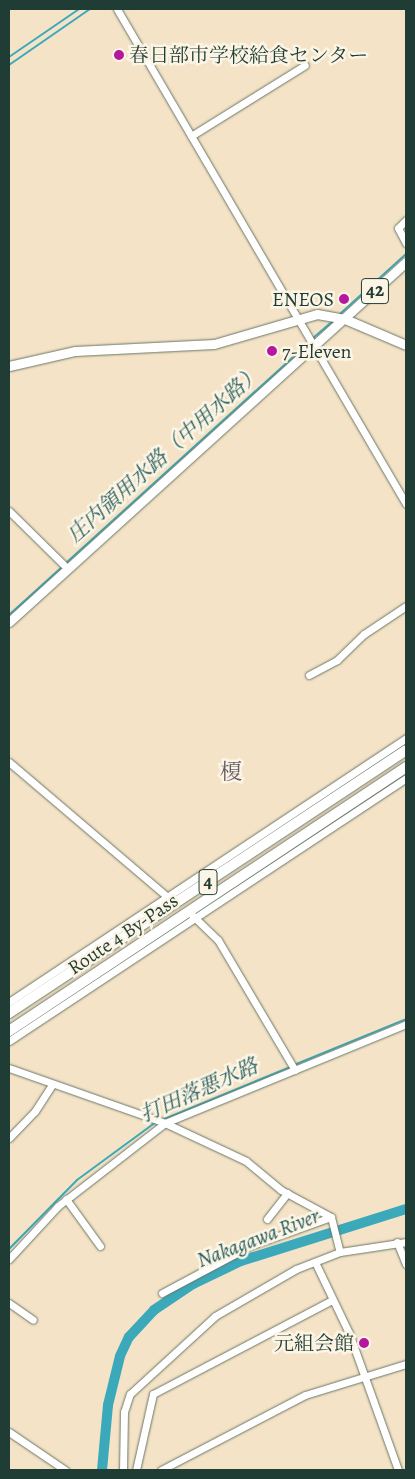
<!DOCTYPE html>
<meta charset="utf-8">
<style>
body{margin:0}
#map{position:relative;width:415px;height:1479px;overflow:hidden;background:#f4e3c6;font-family:Alegreya,"Noto Serif JP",serif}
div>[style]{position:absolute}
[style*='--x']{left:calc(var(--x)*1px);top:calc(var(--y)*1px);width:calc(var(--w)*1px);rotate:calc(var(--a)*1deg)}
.stream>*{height:2px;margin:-1px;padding:0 1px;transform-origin:1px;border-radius:1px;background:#3ba9ba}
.river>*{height:10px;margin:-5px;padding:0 5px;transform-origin:5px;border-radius:5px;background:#3ba9ba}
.roads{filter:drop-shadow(0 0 1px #6a7767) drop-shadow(0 0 1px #6a7767)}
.minor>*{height:7px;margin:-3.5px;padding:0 3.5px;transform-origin:3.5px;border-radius:3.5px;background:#fff}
.major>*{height:9px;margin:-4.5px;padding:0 4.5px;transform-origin:4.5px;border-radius:4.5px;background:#fff}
.highway>*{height:10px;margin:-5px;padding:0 5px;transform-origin:5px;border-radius:5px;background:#fff}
.dots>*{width:14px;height:14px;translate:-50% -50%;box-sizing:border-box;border:2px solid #fcf5e5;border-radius:50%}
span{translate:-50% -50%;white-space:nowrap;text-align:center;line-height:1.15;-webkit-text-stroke:5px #fcf5e5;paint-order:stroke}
.shield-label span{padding:1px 4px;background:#fcf5e5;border:1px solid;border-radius:4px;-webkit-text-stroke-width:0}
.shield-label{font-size:19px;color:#1f3d34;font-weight:700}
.poi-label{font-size:20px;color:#1f3d34}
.left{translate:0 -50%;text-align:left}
.right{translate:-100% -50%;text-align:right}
.street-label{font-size:20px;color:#1f3d34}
.water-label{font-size:21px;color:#275d5c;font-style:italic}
.quarter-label{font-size:22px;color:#675e64}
.frame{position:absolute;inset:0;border:10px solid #1f3d34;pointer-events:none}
</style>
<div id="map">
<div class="stream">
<div style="--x:9;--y:57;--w:85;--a:-34.4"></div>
<div style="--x:9;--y:65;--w:98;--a:-34.7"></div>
<div style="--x:340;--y:314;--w:89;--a:-42.3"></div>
<div style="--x:312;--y:339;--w:28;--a:-41"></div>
<div style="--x:66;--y:563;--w:328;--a:-42.2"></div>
<div style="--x:9;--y:615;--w:73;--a:-42.2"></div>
<div style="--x:294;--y:1065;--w:121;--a:-22.3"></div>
<div style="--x:162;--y:1120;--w:139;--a:-22.5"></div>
<div style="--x:9;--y:1249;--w:97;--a:-45.4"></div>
<div style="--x:77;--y:1180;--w:98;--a:-36.3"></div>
</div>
<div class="river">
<div style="--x:102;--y:1470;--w:65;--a:-84.7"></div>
<div style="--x:108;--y:1405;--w:50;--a:-76.2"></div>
<div style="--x:120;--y:1356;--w:21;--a:-65"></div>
<div style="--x:129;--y:1337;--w:37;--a:-47"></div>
<div style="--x:154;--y:1310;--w:47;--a:-33.7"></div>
<div style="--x:193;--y:1284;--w:53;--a:-25.6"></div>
<div style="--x:241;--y:1261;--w:173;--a:-17.5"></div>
</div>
<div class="roads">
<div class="minor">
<div style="--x:117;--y:9;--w:573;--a:59.72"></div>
<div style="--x:191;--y:136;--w:134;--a:-31.9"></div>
<div style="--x:406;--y:220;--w:11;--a:135"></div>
<div style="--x:398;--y:228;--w:17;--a:62"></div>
<div style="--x:9;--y:511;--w:81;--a:44.5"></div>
<div style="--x:309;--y:675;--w:32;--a:-28"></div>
<div style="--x:337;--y:660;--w:37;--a:-44"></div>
<div style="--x:364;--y:634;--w:50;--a:-33.7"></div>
<div style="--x:9;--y:762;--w:213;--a:40.4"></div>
<div style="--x:192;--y:915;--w:36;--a:44"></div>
<div style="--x:218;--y:940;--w:151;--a:59.4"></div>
<div style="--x:9;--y:1002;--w:477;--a:-33.6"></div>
<div style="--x:9;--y:1041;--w:476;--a:-33.5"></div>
<div style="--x:9;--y:1068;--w:165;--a:19.4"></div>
<div style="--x:165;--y:1123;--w:89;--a:25.1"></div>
<div style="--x:246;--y:1161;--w:45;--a:39.6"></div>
<div style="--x:281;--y:1190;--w:57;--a:28.4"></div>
<div style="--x:331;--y:1217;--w:36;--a:76"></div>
<div style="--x:9;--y:1138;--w:37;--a:-46"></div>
<div style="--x:35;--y:1111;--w:31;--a:-57"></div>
<div style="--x:66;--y:1199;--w:58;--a:54.1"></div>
<div style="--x:267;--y:1219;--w:33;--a:-52"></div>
<div style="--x:397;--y:1242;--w:24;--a:68"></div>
<div style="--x:9;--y:1259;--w:72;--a:-47.2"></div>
<div style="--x:58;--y:1206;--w:135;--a:-37.8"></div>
<div style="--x:165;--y:1123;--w:261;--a:-22.3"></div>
<div style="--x:315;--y:1262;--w:79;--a:64.4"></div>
<div style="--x:349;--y:1333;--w:145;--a:70.3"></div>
<div style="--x:162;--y:1293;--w:100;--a:-28.1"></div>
<div style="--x:250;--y:1246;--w:86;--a:-19.7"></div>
<div style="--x:9;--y:1303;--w:29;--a:35"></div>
<div style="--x:9;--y:1432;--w:68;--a:34.2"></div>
<div style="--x:123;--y:1470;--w:58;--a:-89"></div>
<div style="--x:124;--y:1412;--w:19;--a:-72"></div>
<div style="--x:130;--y:1394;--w:115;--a:-42.5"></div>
<div style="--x:215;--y:1316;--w:94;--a:-30.1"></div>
<div style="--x:296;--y:1269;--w:47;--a:-21.1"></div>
<div style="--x:340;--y:1252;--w:67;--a:-8.6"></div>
<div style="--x:136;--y:1470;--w:78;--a:-77.4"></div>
<div style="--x:153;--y:1394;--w:202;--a:-27.7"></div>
<div style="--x:161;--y:1470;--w:162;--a:-27.5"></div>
<div style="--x:305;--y:1395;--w:106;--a:-17.1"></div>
</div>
<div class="major">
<div style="--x:9;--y:366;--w:68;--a:-12.8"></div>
<div style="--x:75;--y:351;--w:139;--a:-2.9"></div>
<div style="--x:214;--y:344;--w:107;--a:-16.2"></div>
<div style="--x:317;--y:314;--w:28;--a:10"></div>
<div style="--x:345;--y:319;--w:66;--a:23.1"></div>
<div style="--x:9;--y:622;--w:536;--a:-42.2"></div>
</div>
<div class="highway">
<div style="--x:9;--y:1013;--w:476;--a:-33.5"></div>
<div style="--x:9;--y:1031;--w:477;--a:-33.6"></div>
</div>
</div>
<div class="dots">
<div style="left:119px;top:55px;background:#b5179e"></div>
<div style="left:344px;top:299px;background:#b5179e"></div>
<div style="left:272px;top:351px;background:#b5179e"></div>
<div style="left:364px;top:1343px;background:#b5179e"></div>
</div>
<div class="shield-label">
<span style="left:375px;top:291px">42</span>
<span style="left:208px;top:882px">4</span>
</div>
<div class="poi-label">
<span class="left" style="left:129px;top:55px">春日部市学校給食センター</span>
<span class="right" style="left:334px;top:299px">ENEOS</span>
<span class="left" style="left:282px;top:351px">7-Eleven</span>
<span class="right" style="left:354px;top:1343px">元組会館</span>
</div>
<div class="street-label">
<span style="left:123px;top:934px;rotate:-34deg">Route 4 By-Pass</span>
</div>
<div class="water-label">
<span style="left:164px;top:454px;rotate:-42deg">庄内領用水路（中用水路）</span>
<span style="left:199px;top:1090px;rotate:-24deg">打田落悪水路</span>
<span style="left:258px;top:1238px;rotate:-21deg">Nakagawa River</span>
</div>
<div class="quarter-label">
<span style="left:231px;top:773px">榎</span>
</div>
<div class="frame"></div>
</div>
